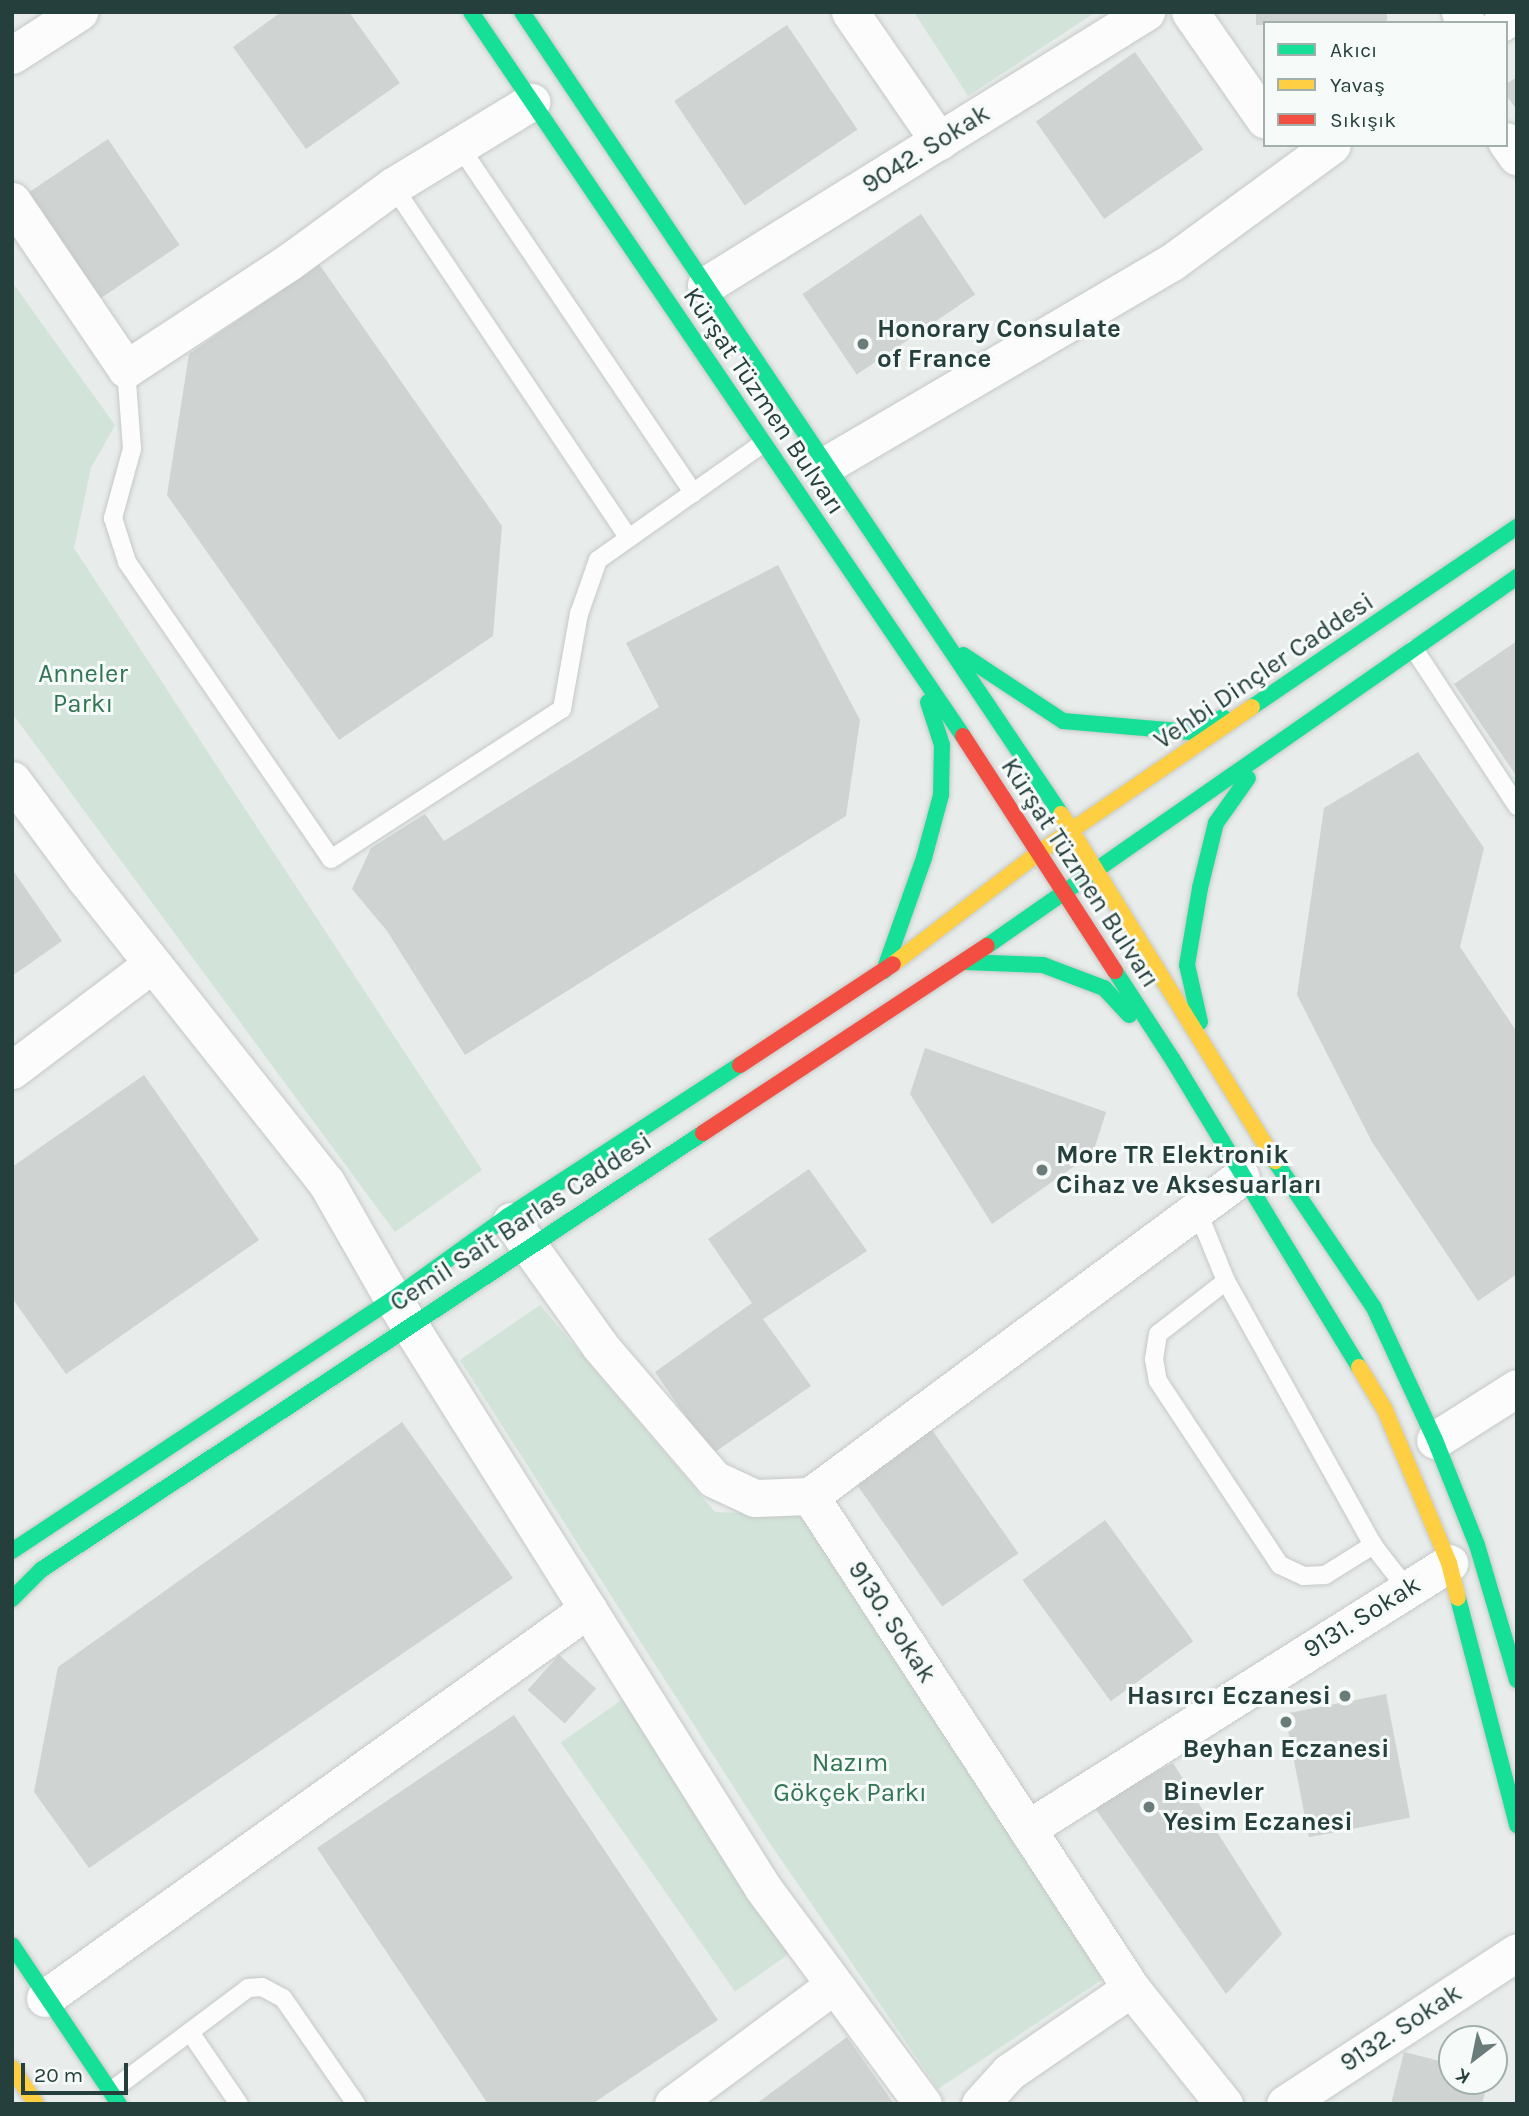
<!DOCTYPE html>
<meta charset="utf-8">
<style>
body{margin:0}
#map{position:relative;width:1529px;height:2116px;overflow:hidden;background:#e8ecea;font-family:Karla,sans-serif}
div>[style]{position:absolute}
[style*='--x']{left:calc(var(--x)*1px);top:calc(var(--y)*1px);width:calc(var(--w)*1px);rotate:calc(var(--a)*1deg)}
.green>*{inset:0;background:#d2e4d9;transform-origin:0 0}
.building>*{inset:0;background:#cfd3d2;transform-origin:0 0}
.roads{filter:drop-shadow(0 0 2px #c5c9c7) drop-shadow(0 0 2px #c5c9c7)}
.lane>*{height:18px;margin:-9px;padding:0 9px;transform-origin:9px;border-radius:9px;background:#fcfcfc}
.street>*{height:37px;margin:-18.5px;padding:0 18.5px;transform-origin:18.5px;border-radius:18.5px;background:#fcfcfc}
.fast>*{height:16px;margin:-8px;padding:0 8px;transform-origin:8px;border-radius:8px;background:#16e098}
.slow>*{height:16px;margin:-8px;padding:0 8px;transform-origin:8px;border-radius:8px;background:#ffcf43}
.jam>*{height:16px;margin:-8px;padding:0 8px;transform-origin:8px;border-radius:8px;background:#f24e42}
.dots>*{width:19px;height:19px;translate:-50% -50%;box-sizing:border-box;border:4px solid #f6faf9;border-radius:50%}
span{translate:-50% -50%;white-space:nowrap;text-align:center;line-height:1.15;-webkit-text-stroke:6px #f6faf9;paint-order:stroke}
.street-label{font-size:26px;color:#25403c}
.poi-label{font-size:26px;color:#25403c;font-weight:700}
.left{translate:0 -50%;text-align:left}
.right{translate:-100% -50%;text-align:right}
.park-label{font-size:26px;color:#317553}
.frame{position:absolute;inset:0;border:14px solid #25403c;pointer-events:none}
.legend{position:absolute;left:1263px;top:21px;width:245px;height:126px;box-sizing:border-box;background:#f6faf9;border:2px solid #a2b0ad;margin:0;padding:9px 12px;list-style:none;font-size:21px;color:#25403c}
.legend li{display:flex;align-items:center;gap:14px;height:35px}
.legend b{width:35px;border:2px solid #a2b0ad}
.north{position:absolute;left:1438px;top:2025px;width:70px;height:70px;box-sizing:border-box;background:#f6faf9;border:2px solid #a2b0ad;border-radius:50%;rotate:212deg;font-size:19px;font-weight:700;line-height:28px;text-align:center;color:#25403c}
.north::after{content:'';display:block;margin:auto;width:24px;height:32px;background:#697c79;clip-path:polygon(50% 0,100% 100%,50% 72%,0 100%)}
.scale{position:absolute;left:21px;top:2063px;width:107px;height:32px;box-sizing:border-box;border:4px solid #25403c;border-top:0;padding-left:9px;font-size:21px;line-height:24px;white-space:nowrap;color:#25403c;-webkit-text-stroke:5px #f6faf9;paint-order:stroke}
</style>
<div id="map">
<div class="green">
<div style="clip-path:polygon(914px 12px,1096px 12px,968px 96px)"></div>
<div style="clip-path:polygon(12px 282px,115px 425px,91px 468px,74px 548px,482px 1170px,395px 1232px,12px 713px)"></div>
<div style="clip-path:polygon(540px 1305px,715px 1512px,803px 1515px,1103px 1979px,938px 2089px,765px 1836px,460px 1360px)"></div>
<div style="left:623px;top:1699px;width:304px;height:76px;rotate:55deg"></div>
</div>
<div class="building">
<div style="clip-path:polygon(281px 12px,349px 12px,400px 83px,306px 149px,233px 47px)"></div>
<div style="left:1256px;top:12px;width:131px;height:13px"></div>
<div style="left:787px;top:25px;width:126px;height:136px;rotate:56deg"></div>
<div style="left:1135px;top:52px;width:119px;height:121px;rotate:55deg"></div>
<div style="clip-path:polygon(1517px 77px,1517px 110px,1506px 95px,1506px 84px)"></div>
<div style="left:108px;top:139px;width:128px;height:101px;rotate:56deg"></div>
<div style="left:921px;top:214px;width:97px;height:143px;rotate:56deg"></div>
<div style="clip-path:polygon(319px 264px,502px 526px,493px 636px,339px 740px,167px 495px,189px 354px)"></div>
<div style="clip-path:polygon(778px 565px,860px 720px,846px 816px,465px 1055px,387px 931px,352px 889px,371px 848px,425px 814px,444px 841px,659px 707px,626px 643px)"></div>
<div style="clip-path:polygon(1517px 641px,1517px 777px,1454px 684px)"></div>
<div style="clip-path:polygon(1418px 752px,1484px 848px,1460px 947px,1517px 1032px,1517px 1274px,1478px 1301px,1372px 1142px,1297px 995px,1324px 808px)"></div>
<div style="clip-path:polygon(12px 869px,62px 941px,12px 976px)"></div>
<div style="clip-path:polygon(925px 1048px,1106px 1112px,1093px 1153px,992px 1224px,910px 1094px)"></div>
<div style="clip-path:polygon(144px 1075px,259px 1240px,66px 1374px,12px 1298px,12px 1167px)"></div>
<div style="clip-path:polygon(809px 1169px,867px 1251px,763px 1319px,811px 1386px,712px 1454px,655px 1372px,752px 1303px,708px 1239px)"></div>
<div style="clip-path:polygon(402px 1422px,513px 1578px,89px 1868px,34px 1792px,58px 1667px)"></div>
<div style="left:930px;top:1427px;width:154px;height:93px;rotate:55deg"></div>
<div style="left:1105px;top:1520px;width:150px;height:102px;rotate:54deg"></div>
<div style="left:559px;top:1655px;width:50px;height:47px;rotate:42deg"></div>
<div style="left:1386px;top:1694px;width:126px;height:103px;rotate:79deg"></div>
<div style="clip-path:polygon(514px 1715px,718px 2020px,592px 2104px,488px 2104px,317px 1848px)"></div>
<div style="clip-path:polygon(1173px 1763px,1282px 1934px,1226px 1994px,1092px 1804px)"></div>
<div style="clip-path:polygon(847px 2037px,894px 2104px,756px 2104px)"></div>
<div style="clip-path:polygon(1404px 2052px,1452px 2064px,1452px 2081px,1488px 2081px,1482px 2104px,1391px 2104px)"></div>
</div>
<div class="roads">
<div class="lane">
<div style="--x:458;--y:144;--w:421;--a:56"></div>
<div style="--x:393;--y:186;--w:422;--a:56.2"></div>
<div style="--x:126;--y:369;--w:80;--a:85.7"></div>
<div style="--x:132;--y:449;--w:72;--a:105.4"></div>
<div style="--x:113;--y:518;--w:46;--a:72.3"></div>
<div style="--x:127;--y:562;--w:360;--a:55.5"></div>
<div style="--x:331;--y:859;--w:275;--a:-33"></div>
<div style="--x:562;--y:709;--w:97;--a:-79.9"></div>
<div style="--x:579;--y:614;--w:57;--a:-70.6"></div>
<div style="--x:598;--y:560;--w:202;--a:-35.3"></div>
<div style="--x:1414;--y:649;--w:188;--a:56.7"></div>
<div style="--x:1197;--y:1210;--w:77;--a:67.8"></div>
<div style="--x:1226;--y:1281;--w:302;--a:60.9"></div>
<div style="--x:1373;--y:1545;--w:56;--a:52.3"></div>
<div style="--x:1226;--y:1281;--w:86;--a:142.1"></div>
<div style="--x:1158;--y:1334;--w:25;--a:99"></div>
<div style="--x:1154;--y:1359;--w:22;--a:80"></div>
<div style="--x:1158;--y:1381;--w:221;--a:56.5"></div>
<div style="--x:1280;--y:1565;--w:26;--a:25"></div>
<div style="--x:1304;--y:1576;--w:21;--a:-3"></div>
<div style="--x:1325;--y:1575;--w:57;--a:-32"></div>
<div style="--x:190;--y:2032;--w:87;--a:55.8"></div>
<div style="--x:111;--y:2091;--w:171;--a:-36.9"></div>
<div style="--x:248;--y:1988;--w:14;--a:-4"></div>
<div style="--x:262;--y:1987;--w:24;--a:28"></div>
<div style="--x:283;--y:1998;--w:129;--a:55.4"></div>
</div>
<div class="street">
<div style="--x:850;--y:12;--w:157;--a:55.4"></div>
<div style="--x:1190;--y:12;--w:131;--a:55.2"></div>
<div style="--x:1460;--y:12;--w:13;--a:58"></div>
<div style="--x:1501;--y:23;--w:19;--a:-32"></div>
<div style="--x:12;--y:55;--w:80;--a:-32.7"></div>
<div style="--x:1506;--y:141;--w:19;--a:55"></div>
<div style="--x:12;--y:201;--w:203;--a:55.8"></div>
<div style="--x:126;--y:369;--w:195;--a:-33.3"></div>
<div style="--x:289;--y:262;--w:129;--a:-36.2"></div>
<div style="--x:393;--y:186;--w:162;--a:-31.3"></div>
<div style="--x:706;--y:285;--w:518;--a:-31.82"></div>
<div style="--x:826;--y:465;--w:401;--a:-30.4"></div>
<div style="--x:1172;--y:262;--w:198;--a:-36.2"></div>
<div style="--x:12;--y:780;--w:121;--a:53.4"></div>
<div style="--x:84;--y:877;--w:389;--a:51.6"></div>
<div style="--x:326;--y:1182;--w:135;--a:60.2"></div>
<div style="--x:393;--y:1299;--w:696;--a:57.86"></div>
<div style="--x:763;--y:1888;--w:269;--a:53.5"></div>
<div style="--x:12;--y:1070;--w:176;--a:-37.1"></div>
<div style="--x:511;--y:1221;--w:153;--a:54.5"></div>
<div style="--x:600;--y:1346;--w:175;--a:49.4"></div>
<div style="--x:714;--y:1479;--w:45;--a:24.9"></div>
<div style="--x:755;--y:1498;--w:55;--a:-2.1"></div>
<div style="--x:810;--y:1496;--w:587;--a:56.88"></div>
<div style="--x:1131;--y:1988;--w:149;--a:51.3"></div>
<div style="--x:1435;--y:1440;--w:97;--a:-32.4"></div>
<div style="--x:810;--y:1496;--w:536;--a:-36.51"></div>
<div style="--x:1027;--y:1829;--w:499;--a:-32.2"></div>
<div style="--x:45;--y:1998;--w:668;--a:-35.62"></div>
<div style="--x:673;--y:2104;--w:200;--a:-36.5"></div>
<div style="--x:980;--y:2104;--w:43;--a:-47.8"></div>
<div style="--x:1009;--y:2072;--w:148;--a:-34.5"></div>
<div style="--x:1285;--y:2104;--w:277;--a:-33.2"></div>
</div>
<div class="fast">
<div style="--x:471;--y:12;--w:875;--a:55.8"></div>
<div style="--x:522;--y:12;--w:966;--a:56.1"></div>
<div style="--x:963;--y:655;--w:120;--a:33.4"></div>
<div style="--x:1063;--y:721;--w:128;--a:4.9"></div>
<div style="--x:1191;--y:732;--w:35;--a:-25"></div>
<div style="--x:1252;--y:707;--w:320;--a:-34.2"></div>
<div style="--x:987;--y:946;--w:646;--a:-34.85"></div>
<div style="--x:965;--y:962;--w:78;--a:2.2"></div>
<div style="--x:1043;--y:965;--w:65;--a:20.7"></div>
<div style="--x:1104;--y:988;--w:37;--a:47"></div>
<div style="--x:884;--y:971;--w:120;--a:-70.5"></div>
<div style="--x:924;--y:858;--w:65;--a:-74.9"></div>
<div style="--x:941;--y:795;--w:50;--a:-88.9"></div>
<div style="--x:942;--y:745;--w:45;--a:-108"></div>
<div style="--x:1115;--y:971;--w:106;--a:56.9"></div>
<div style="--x:1173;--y:1060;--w:359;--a:58.8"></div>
<div style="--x:1200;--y:1022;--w:58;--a:-102.8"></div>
<div style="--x:1187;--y:965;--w:78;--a:-80.4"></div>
<div style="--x:1200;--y:888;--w:67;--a:-76.2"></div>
<div style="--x:1216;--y:823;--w:55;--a:-54.6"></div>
<div style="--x:1275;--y:1161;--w:177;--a:56"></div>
<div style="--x:1374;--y:1308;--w:145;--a:65.2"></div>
<div style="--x:1435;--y:1440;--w:113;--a:68.2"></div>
<div style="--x:1477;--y:1545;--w:141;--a:73.5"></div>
<div style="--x:12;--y:1551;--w:457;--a:-33.5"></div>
<div style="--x:393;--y:1299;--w:142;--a:-35.8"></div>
<div style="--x:508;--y:1216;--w:277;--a:-33.1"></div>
<div style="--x:1458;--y:1598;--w:235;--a:75.4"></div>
<div style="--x:12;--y:1599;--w:41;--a:-45"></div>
<div style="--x:41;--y:1570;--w:793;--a:-33.43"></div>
<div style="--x:12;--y:1945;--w:192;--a:56.1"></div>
</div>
<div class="slow">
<div style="--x:1061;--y:814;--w:408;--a:58.3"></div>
<div style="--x:893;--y:964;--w:183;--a:-37.4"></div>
<div style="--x:1038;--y:853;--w:259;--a:-34.3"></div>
<div style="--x:1359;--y:1367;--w:50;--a:58.8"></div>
<div style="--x:1385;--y:1410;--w:166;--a:67.3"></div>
<div style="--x:1449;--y:1563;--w:36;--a:76"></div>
<div style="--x:12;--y:2068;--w:43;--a:56.3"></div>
</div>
<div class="jam">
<div style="--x:963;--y:736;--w:280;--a:57.1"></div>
<div style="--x:740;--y:1065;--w:183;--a:-33.4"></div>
<div style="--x:703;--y:1133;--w:340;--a:-33.4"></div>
</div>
</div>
<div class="dots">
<div style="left:863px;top:344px;background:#697c79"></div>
<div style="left:1042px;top:1170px;background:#697c79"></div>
<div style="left:1345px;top:1696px;background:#697c79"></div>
<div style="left:1286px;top:1722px;background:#697c79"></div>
<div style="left:1149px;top:1807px;background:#697c79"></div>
</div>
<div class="street-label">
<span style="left:926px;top:149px;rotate:-32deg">9042. Sokak</span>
<span style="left:764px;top:401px;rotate:56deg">Kürşat Tüzmen Bulvarı</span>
<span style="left:1264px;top:671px;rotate:-34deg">Vehbi Dinçler Caddesi</span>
<span style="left:1080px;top:873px;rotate:57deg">Kürşat Tüzmen Bulvarı</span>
<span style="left:521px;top:1222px;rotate:-33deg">Cemil Sait Barlas Caddesi</span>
<span style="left:1362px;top:1617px;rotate:-32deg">9131. Sokak</span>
<span style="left:892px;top:1622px;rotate:57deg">9130. Sokak</span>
<span style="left:1401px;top:2028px;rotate:-33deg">9132. Sokak</span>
</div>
<div class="poi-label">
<span class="left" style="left:877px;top:344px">Honorary Consulate<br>of France</span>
<span class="left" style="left:1056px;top:1170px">More TR Elektronik<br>Cihaz ve Aksesuarları</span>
<span class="right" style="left:1331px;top:1696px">Hasırcı Eczanesi</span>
<span style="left:1286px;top:1749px">Beyhan Eczanesi</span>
<span class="left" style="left:1163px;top:1807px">Binevler<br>Yesim Eczanesi</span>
</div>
<div class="park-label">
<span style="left:83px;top:689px">Anneler<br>Parkı</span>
<span style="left:850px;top:1778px">Nazım<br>Gökçek Parkı</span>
</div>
<div class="frame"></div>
<ul class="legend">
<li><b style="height:9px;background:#16e098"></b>Akıcı</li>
<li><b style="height:9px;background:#ffcf43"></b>Yavaş</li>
<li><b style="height:9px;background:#f24e42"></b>Sıkışık</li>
</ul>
<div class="north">K</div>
<div class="scale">20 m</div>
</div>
